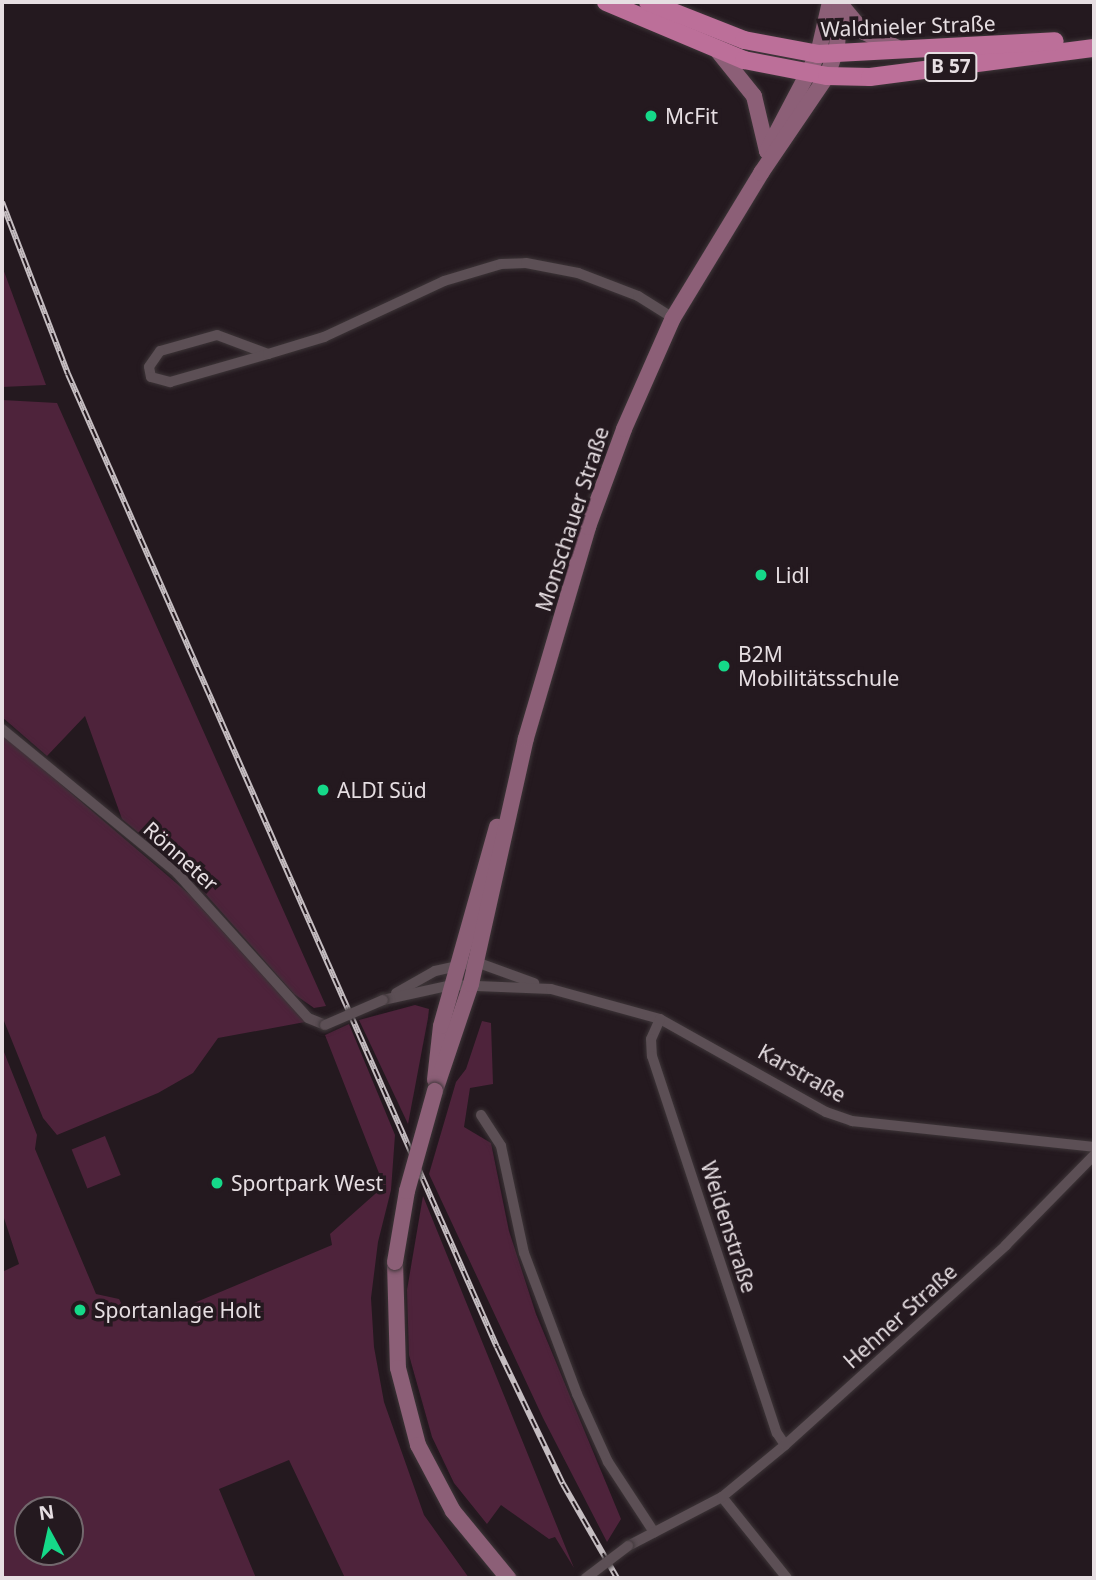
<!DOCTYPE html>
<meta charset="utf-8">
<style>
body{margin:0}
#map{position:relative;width:1096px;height:1580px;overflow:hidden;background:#24191f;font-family:"Noto Sans",sans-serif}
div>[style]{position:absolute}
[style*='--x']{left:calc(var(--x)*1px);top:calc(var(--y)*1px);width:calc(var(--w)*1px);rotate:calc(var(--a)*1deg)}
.green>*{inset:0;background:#4e233b;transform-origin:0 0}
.roads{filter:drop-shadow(0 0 2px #3d3538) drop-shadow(0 0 2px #3d3538)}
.street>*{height:10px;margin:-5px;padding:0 5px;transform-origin:5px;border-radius:5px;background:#5c4f55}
.secondary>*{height:16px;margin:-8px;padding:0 8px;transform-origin:8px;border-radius:8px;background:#8c5f77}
.primary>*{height:18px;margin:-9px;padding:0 9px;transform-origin:9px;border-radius:9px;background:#bc6f99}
.rail>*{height:6px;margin-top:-3px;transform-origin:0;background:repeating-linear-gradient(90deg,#24191f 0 10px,#c5bdc1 0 20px);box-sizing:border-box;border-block:2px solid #c5bdc1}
.bridges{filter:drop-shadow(0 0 2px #3d3538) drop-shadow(0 0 2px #3d3538)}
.street-bridge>*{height:10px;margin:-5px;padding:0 5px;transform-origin:5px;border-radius:5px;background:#5c4f55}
.secondary-bridge>*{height:16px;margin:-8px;padding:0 8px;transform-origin:8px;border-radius:8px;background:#8c5f77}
.dots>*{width:19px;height:19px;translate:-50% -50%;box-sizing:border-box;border:4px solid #24191f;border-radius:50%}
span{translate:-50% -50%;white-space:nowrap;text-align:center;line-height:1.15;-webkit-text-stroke:7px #24191f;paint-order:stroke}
.shield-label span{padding:2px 5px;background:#24191f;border:2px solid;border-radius:5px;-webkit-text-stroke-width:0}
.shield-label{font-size:19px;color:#e6dee2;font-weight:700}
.street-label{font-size:21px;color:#e6dee2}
.poi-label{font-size:21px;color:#e6dee2}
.left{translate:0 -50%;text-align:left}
.frame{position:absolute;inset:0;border:4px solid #e6dee2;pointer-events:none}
.north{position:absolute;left:14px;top:1496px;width:70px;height:70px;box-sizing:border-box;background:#24191f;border:2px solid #72686d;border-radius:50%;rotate:352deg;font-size:19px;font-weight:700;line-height:28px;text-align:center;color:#e6dee2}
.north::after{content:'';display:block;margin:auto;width:24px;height:32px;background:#15d989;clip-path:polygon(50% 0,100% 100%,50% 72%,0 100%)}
</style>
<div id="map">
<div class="green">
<div style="clip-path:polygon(2px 266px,46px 385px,2px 387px)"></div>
<div style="clip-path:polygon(2px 400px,57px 403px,326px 1006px,314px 1008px,294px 994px,186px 872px,122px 819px,85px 716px,47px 756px,2px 717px)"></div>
<div style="clip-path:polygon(2px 734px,189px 894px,305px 1022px,218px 1038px,193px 1073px,158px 1093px,57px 1135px,43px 1118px,2px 1016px)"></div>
<div style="clip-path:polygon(415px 1005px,429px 1009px,428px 1018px,408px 1124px,359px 1020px)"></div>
<div style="clip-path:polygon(482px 1021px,491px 1023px,493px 1084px,470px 1088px,464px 1127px,491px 1143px,509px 1231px,536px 1314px,621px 1519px,607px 1542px,543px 1418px,429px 1174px,456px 1082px,466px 1069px)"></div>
<div style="clip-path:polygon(evenodd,349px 1024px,395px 1135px,391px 1190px,378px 1242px,371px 1298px,374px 1347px,384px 1402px,424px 1515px,469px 1578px,345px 1578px,289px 1460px,219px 1489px,256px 1578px,2px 1578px,2px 1272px,19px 1264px,2px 1212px,2px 1047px,37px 1135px,35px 1149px,96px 1294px,119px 1299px,128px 1316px,157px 1305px,163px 1316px,332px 1245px,330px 1234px,384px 1186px,325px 1035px,349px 1024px,28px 1510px,70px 1510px,70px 1552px,28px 1552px,28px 1510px)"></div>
<div style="left:105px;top:1136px;width:42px;height:36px;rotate:68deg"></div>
<div style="clip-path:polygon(423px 1196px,574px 1568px,555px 1537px,549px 1539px,501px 1505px,487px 1524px,454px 1483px,432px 1437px,409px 1355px,407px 1290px)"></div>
</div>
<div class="roads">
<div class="street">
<div style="--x:268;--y:354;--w:54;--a:-159.6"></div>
<div style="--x:217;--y:335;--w:59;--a:164.3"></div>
<div style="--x:160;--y:351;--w:19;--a:125"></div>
<div style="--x:149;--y:367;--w:10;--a:79"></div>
<div style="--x:151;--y:377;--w:20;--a:15"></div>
<div style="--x:170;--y:382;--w:102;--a:-15.9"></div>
<div style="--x:268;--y:354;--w:59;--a:-16.9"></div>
<div style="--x:324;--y:337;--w:132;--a:-25"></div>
<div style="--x:444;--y:281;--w:59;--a:-16.6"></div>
<div style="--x:501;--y:264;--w:25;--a:-2"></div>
<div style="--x:526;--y:263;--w:53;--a:10.9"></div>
<div style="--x:578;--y:273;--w:64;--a:21"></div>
<div style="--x:638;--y:296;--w:41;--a:32.2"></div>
<div style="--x:2;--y:729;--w:227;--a:39.4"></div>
<div style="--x:177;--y:873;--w:195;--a:47.9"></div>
<div style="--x:308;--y:1018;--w:18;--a:22"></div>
<div style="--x:396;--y:993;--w:45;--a:-29.4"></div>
<div style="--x:435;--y:971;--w:42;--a:-12.4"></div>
<div style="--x:476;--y:962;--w:62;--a:19.9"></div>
<div style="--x:383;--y:1000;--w:71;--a:-12.3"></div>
<div style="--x:452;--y:985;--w:99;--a:2.3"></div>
<div style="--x:551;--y:989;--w:113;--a:15.4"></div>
<div style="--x:660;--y:1019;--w:190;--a:29.3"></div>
<div style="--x:826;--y:1112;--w:28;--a:19"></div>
<div style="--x:852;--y:1121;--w:243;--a:6.1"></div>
<div style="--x:660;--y:1019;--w:22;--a:114"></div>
<div style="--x:651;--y:1039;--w:17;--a:87"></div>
<div style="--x:652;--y:1056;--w:397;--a:71.7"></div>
<div style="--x:777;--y:1433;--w:14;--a:56"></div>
<div style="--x:481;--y:1115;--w:37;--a:57"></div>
<div style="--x:501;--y:1146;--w:109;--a:77.9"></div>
<div style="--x:524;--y:1253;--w:151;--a:69.4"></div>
<div style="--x:577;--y:1394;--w:75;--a:65.5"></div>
<div style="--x:608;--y:1462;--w:84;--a:56.7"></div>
<div style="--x:722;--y:1497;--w:104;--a:51.3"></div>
<div style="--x:628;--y:1546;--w:106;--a:-27.5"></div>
<div style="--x:722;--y:1497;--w:82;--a:-39.5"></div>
<div style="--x:785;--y:1445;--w:298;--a:-42.1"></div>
<div style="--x:1006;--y:1245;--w:126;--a:-45.6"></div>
</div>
<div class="secondary">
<div style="--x:841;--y:5;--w:35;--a:50"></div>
<div style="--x:864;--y:32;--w:42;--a:25.3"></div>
<div style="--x:717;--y:50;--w:59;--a:51.2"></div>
<div style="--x:754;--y:96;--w:57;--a:76.7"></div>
<div style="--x:767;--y:151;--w:110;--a:-62.3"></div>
<div style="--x:818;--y:54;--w:53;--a:-77"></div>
<div style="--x:435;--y:1080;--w:54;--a:-83.7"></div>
<div style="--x:441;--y:1026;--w:207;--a:-74.3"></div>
<div style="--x:435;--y:1091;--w:113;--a:-71.4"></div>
<div style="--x:471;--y:984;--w:252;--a:-77.4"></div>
<div style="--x:526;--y:738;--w:220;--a:-73.6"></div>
<div style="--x:588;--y:527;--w:104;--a:-69.8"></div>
<div style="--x:624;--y:429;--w:121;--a:-66.2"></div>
<div style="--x:673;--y:318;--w:170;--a:-58.7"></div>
<div style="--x:761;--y:173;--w:117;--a:-55.8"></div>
<div style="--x:827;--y:76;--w:31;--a:-71"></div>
<div style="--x:837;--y:47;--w:45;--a:-86.2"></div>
<div style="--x:395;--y:1262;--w:106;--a:88.4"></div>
<div style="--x:398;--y:1368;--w:80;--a:75.4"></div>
<div style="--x:418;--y:1445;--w:75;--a:62.1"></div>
<div style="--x:453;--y:1511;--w:87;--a:50.6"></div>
</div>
<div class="primary">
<div style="--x:606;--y:2;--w:150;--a:22.8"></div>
<div style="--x:744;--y:60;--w:85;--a:10.9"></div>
<div style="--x:827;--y:76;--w:43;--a:1.3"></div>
<div style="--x:870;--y:77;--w:226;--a:-7.4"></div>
<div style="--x:648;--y:2;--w:103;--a:21.6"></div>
<div style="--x:744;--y:40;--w:75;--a:10.7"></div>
<div style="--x:818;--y:54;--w:237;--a:-3.1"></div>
</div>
</div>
<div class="rail">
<div style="--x:2;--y:202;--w:184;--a:69"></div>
<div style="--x:68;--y:374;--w:1063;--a:66.21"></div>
<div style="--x:497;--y:1347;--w:152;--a:64.3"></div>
<div style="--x:563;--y:1484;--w:108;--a:60.1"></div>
</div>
<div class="bridges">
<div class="street-bridge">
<div style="--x:325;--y:1025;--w:63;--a:-23.3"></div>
<div style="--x:586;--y:1578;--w:53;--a:-37.3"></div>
</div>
<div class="secondary-bridge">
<div style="--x:395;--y:1262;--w:72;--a:-80.4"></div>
<div style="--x:407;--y:1191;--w:104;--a:-74.4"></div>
</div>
</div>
<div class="dots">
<div style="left:651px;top:116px;background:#15d989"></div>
<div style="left:761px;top:575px;background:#15d989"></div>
<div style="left:724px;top:666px;background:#15d989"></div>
<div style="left:323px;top:790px;background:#15d989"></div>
<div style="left:217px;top:1183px;background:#15d989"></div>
<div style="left:80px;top:1310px;background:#15d989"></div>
</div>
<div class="shield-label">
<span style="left:951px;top:67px">B 57</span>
</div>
<div class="street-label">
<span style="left:908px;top:26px;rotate:-2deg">Waldnieler Straße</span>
<span style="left:572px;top:519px;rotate:-72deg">Monschauer Straße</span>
<span style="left:181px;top:856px;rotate:42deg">Rönneter</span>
<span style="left:802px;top:1073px;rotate:29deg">Karstraße</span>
<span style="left:729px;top:1227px;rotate:72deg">Weidenstraße</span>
<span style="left:900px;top:1316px;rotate:-42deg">Hehner Straße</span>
</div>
<div class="poi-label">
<span class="left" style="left:665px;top:116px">McFit</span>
<span class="left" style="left:775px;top:575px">Lidl</span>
<span class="left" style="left:738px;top:666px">B2M<br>Mobilitätsschule</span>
<span class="left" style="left:337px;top:790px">ALDI Süd</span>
<span class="left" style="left:231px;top:1183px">Sportpark West</span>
<span class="left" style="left:94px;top:1310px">Sportanlage Holt</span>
</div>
<div class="frame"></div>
<div class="north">N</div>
</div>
